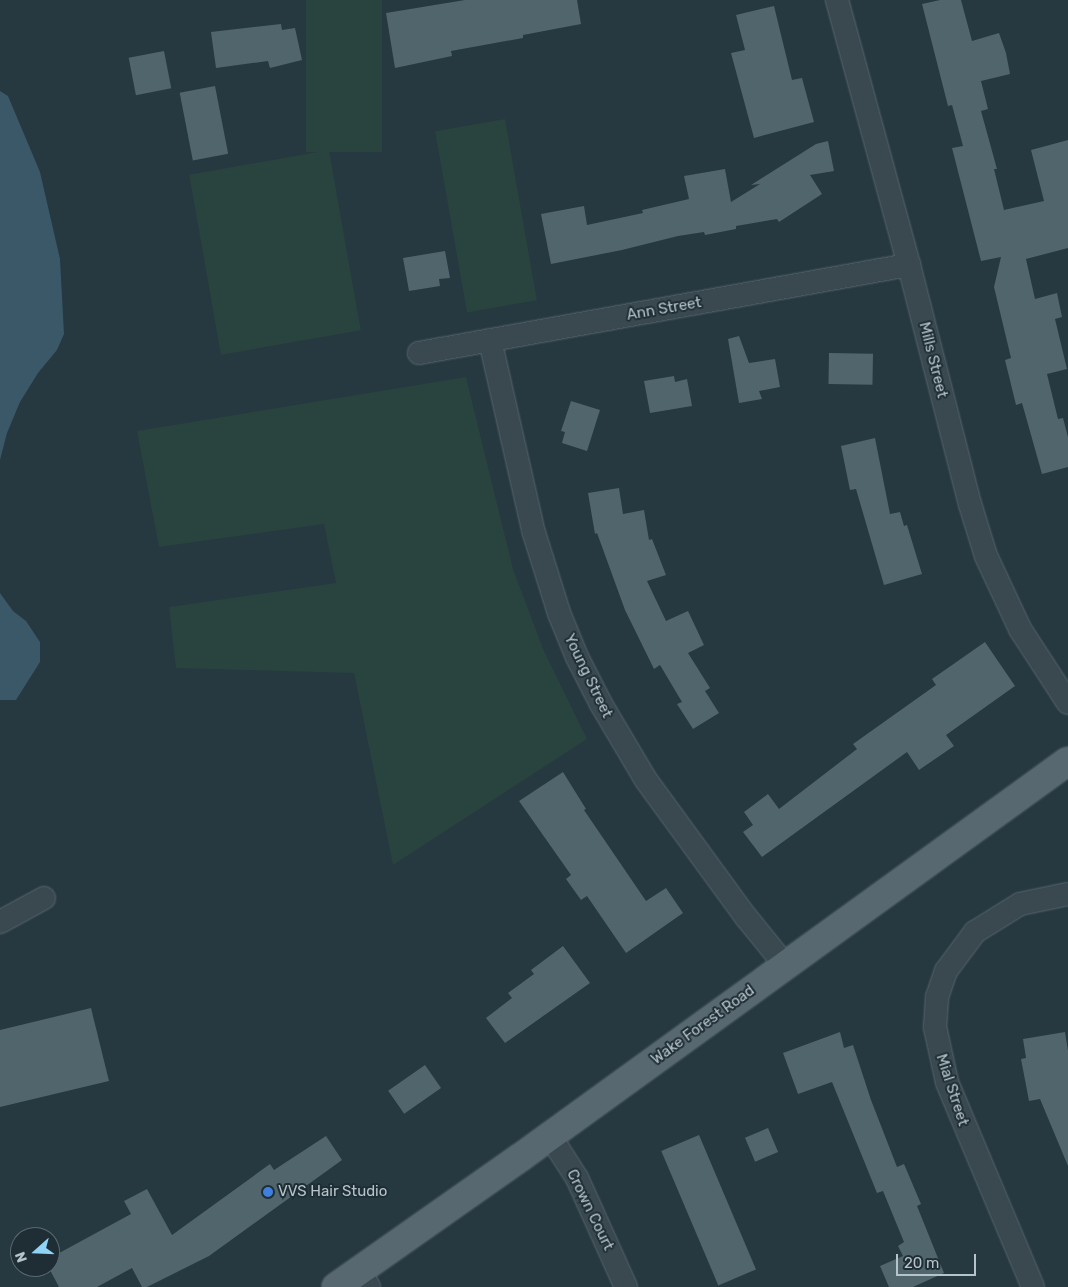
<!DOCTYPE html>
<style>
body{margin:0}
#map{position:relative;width:1068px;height:1287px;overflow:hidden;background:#263840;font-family:Rubik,sans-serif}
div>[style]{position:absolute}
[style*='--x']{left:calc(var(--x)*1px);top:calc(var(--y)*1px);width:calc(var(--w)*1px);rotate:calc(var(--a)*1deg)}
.green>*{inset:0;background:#29433e;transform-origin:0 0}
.water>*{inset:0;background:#3a5867}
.building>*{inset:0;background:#51656d;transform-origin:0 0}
.roads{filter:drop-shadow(0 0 1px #58666d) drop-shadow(0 0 1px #58666d)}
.minor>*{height:22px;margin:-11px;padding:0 11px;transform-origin:11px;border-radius:11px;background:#3a4950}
.primary>*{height:28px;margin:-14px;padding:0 14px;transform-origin:14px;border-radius:14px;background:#586870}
.dots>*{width:14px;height:14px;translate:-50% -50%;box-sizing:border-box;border:2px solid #1f2e35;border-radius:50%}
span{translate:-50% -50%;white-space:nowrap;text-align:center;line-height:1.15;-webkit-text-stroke:4px #1f2e35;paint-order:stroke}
.street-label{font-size:15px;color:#b6c3ca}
.poi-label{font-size:15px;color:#b6c3ca}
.left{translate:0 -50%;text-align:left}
.north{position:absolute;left:10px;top:1227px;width:50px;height:50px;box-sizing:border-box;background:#1f2e35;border:1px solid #5b6a71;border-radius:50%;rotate:250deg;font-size:14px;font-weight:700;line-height:20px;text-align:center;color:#b6c3ca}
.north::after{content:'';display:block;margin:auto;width:18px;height:22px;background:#8fd3f7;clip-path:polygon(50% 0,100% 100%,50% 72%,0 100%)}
.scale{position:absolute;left:896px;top:1254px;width:80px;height:22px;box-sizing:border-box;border:2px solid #b6c3ca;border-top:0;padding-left:6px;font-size:15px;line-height:18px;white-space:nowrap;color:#b6c3ca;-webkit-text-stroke:4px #1f2e35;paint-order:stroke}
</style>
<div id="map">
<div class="green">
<div style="left:306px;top:0;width:76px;height:152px"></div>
<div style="left:505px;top:119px;width:184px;height:71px;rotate:80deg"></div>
<div style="left:329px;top:150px;width:183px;height:142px;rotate:80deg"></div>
<div style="clip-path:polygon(466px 377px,513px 569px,544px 651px,587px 739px,393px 865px,354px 673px,176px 668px,169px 607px,336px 583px,324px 524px,159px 547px,137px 431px)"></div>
</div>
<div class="water">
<div style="clip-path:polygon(0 91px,8px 96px,40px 172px,60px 259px,64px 334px,57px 350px,38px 373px,20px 402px,7px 433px,0 460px)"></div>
<div style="clip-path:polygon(0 593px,13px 611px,26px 621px,40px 642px,40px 662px,16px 700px,0 700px)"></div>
</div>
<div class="building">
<div style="clip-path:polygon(465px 0,577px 0,581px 24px,523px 35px,523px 38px,451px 51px,452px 56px,395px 68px,386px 13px)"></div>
<div style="clip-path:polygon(940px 0,961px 0,972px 41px,999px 33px,1006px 53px,1010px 74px,981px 81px,988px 109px,981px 111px,997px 169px,994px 169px,1004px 210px,1044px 201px,1031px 150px,1068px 140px,1068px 248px,1026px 259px,1035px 299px,1057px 293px,1062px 317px,1055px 319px,1067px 369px,1047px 374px,1058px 419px,1063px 418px,1068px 437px,1068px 467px,1042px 474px,1022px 403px,1016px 405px,1005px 360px,1011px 358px,994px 287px,1001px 257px,981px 261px,952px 148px,963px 146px,952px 105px,948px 106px,922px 4px)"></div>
<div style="clip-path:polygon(774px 6px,792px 80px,802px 78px,814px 122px,754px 138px,731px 53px,745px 50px,736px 15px)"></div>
<div style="clip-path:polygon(281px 24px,282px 30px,295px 28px,302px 60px,270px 68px,268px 61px,216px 68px,211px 32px)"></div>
<div style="left:164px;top:51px;width:38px;height:36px;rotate:79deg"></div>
<div style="left:215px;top:86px;width:69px;height:36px;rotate:79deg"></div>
<div style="clip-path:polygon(828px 141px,834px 171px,810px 175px,822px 194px,779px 222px,777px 219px,736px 226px,736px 229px,705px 235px,704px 232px,678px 236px,622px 250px,551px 264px,541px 214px,584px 206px,587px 225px,643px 213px,642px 210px,689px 199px,684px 176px,725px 169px,731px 202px,760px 184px,751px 185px,816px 144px)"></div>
<div style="clip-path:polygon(445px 251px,450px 278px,439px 279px,440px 286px,409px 291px,403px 258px)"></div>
<div style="clip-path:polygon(739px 336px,749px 363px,775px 359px,780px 387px,759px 391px,762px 399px,739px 403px,728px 339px)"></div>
<div style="left:829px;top:353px;width:44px;height:31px;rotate:1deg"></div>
<div style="clip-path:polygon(674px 376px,675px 382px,687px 379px,692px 406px,650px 413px,644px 381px)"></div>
<div style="clip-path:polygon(571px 401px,600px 410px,587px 451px,562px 443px,565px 432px,561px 431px)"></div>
<div style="clip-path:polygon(875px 438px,890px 514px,900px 512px,904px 526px,907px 525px,922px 574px,884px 585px,856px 489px,850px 490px,841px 446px)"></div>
<div style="clip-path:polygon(619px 488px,623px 514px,644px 510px,649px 540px,652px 539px,666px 575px,647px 581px,666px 621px,688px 611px,704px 645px,688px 653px,710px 688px,705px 691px,719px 713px,693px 729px,677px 704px,682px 702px,660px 665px,654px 669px,625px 610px,597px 533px,595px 534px,588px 493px)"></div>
<div style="clip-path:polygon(985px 642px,1015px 686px,946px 735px,954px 746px,919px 770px,907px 752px,762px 857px,743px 832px,753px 825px,744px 812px,768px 794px,779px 809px,857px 749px,853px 744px,936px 685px,932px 679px)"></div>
<div style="clip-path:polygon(563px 772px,586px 809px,584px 810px,646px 901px,666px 888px,683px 913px,626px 953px,587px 896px,581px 900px,566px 879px,571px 875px,519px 801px)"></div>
<div style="clip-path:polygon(563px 946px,590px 983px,505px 1043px,486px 1018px,512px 998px,508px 993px,534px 974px,531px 970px)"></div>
<div style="clip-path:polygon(91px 1008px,109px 1081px,0 1107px,0 1030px)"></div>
<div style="clip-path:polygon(840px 1032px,844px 1048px,853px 1045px,871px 1100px,897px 1167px,904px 1164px,921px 1204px,917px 1206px,944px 1273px,913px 1287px,889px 1287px,880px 1266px,903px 1256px,898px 1246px,904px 1242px,883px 1191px,877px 1193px,832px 1082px,798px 1094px,783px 1053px)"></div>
<div style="clip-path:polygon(1065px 1032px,1068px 1051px,1068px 1166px,1040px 1099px,1029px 1101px,1021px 1059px,1026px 1058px,1023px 1039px)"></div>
<div style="left:425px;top:1065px;width:28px;height:45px;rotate:55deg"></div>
<div style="left:768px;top:1128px;width:26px;height:25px;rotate:67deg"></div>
<div style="left:699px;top:1135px;width:146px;height:41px;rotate:67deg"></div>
<div style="clip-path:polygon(326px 1136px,342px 1160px,209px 1256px,147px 1287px,142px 1287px,132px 1268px,97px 1287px,59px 1287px,50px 1270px,50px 1258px,131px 1214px,124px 1201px,147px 1189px,172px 1235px,270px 1164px,274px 1170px)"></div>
</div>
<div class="roads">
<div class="minor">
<div style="--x:837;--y:0;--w:275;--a:74.8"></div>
<div style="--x:909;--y:265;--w:247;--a:75.7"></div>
<div style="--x:970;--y:504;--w:54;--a:72.9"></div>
<div style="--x:986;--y:556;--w:81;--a:65"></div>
<div style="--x:1020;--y:629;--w:88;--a:57"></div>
<div style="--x:490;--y:340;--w:198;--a:77.2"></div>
<div style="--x:534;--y:533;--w:84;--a:72.6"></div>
<div style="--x:559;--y:613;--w:48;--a:67.8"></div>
<div style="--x:577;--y:657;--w:53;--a:62.9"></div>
<div style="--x:601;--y:704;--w:88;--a:59.4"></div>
<div style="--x:646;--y:780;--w:170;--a:53.9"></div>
<div style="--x:746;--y:917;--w:62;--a:50.9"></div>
<div style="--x:419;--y:353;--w:498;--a:-10.2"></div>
<div style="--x:0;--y:922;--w:50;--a:-28.6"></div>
<div style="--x:550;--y:1136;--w:50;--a:57.3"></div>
<div style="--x:577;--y:1178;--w:120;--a:65.8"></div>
<div style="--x:359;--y:1271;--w:19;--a:58"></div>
<div style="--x:1033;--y:1287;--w:222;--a:-112.8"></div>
<div style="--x:947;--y:1082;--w:56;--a:-102.3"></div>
<div style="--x:935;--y:1027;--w:30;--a:-86"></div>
<div style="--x:937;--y:997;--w:28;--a:-71"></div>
<div style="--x:946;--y:971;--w:49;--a:-53.4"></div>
<div style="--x:975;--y:932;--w:53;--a:-31.9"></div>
<div style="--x:1020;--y:904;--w:49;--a:-11.8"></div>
</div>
<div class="primary">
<div style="--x:336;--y:1287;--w:226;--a:-35.1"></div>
<div style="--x:521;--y:1157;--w:675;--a:-35.9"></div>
</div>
</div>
<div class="dots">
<div style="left:268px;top:1192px;background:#3f7fe0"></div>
</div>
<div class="street-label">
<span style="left:664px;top:309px;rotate:-10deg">Ann Street</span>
<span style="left:933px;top:360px;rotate:76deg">Mills Street</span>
<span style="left:588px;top:676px;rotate:64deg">Young Street</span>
<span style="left:703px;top:1025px;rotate:-36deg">Wake Forest Road</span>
<span style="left:952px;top:1090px;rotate:72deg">Mial Street</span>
<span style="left:590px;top:1210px;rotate:64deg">Crown Court</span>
</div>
<div class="poi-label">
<span class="left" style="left:278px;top:1192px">VVS Hair Studio</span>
</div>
<div class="north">N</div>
<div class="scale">20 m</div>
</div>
